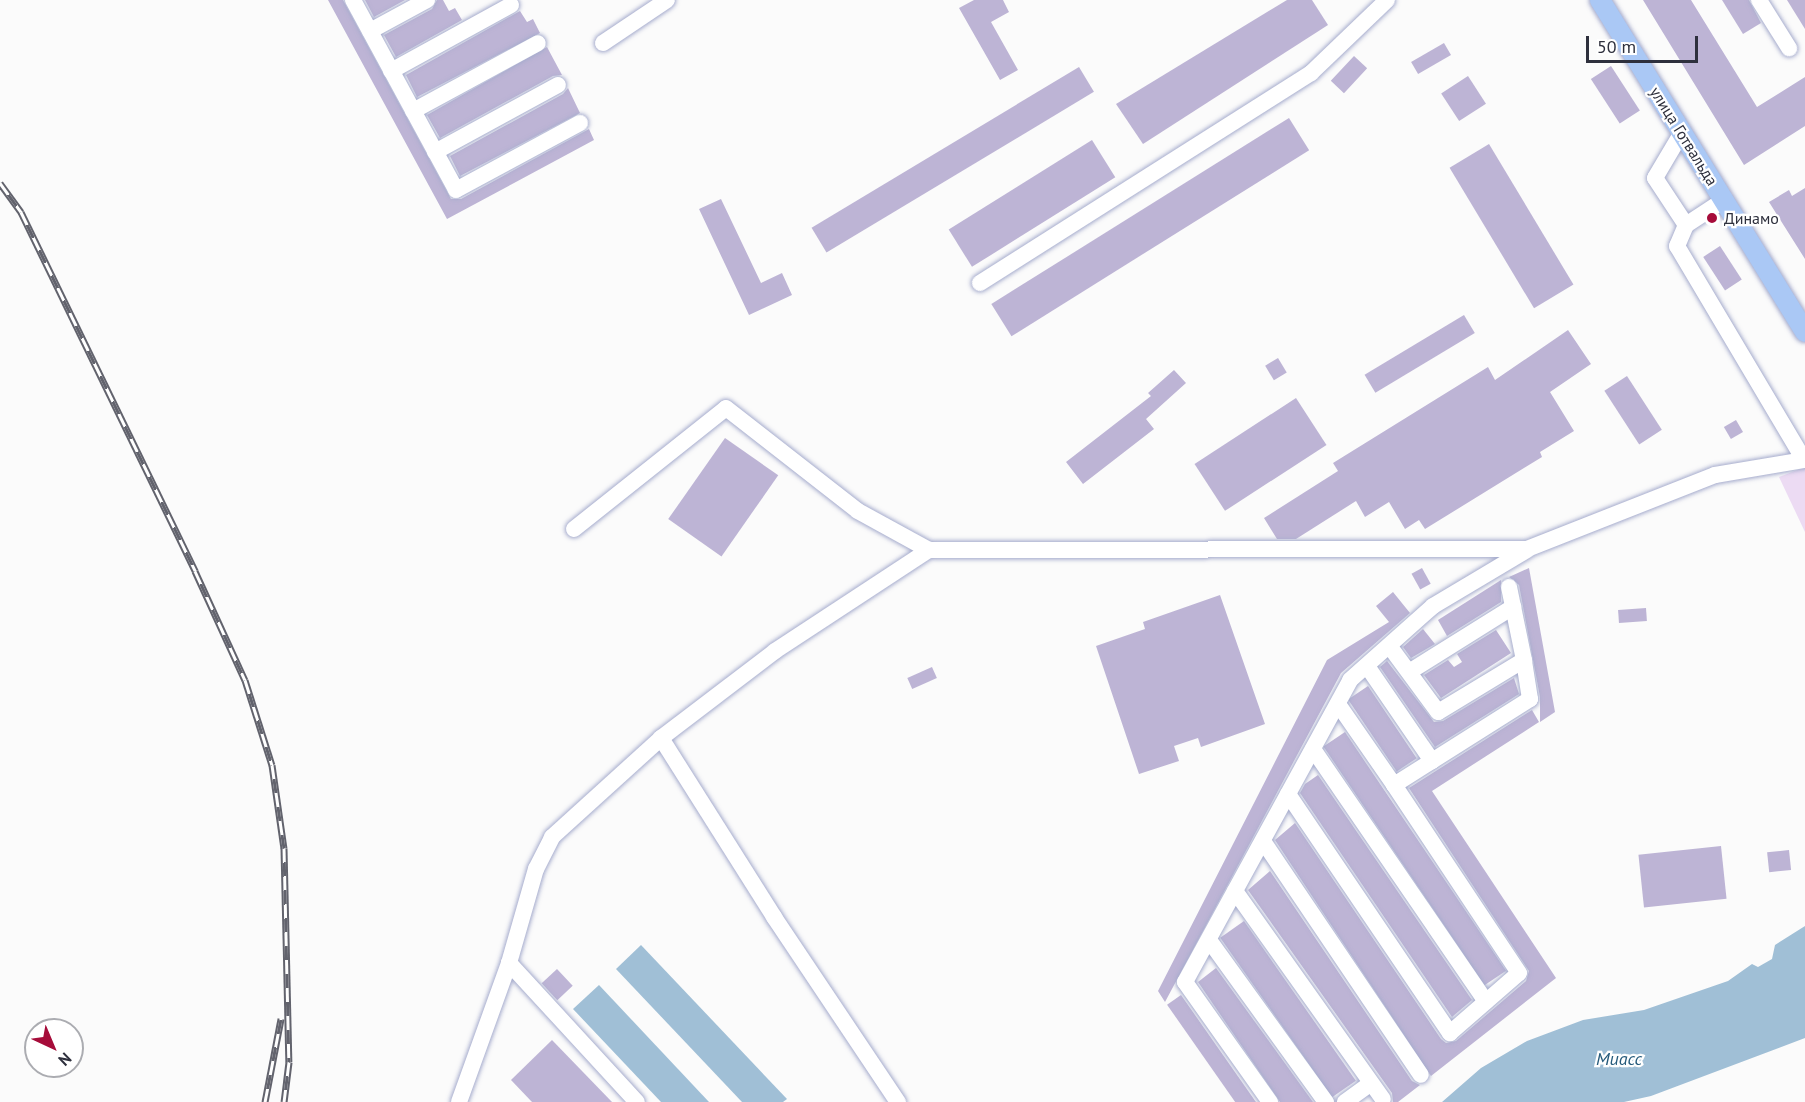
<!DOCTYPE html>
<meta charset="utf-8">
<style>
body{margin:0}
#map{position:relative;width:1805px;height:1102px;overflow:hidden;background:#fbfbfb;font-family:"PT Sans",sans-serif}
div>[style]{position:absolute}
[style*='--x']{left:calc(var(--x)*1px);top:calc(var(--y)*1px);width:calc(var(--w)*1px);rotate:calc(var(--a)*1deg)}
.green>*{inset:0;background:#ecdbf3}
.water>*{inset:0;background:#a0bfd6}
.building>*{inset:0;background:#bdb4d5;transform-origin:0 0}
.roads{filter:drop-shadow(0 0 2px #a6accd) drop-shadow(0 0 2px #a6accd)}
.minor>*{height:16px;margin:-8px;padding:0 8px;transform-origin:8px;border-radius:8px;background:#fff}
.major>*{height:20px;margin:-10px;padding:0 10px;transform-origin:10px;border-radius:10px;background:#aac8f5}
.rail>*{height:7px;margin-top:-3.5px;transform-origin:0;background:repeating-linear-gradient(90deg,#fff 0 14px,#62636d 0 28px);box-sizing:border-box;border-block:2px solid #62636d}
.dots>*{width:16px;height:16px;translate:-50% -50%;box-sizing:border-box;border:3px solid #fff;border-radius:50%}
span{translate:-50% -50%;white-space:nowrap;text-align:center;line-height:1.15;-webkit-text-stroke:4.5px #fff;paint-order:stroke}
.street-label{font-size:16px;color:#2e303d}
.poi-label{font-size:16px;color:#2e303d}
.left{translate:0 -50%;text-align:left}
.water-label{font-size:18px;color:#255a7b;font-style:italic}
.north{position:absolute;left:24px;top:1018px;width:60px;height:60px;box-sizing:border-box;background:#fff;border:2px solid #abacb1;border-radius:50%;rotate:136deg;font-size:16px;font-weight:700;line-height:24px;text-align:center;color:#2e303d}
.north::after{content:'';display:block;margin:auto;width:21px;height:27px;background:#a60c3a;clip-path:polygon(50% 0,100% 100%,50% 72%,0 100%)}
.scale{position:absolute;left:1586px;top:36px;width:112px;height:27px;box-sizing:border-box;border:3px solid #2e303d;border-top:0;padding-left:8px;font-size:18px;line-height:21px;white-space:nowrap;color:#2e303d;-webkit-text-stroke:4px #fff;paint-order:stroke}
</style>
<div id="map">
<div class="green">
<div style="clip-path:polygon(1805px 467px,1805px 532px,1779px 477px)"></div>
</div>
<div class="water">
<div style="clip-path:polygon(1805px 926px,1805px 1038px,1651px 1096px,1624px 1102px,1442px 1102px,1481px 1068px,1527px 1041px,1583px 1020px,1644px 1010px,1728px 981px,1752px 964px,1758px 967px,1772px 959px,1775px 945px)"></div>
<div style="clip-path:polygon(641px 945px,787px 1099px,783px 1102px,742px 1102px,616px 969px)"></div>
<div style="clip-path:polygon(599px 985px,709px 1102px,661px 1102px,573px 1009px)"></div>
</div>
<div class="building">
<div style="clip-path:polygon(328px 0,343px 0,451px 199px,461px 199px,589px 129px,594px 140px,447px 219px)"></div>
<div style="clip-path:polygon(365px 0,405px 0,374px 17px)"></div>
<div style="clip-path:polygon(437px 0,443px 0,449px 11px,455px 8px,462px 20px,396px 57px,384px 35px,432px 9px)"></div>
<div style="clip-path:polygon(974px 0,1003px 0,1009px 12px,991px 22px,1018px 70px,1000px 80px,959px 8px)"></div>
<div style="clip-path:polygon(1287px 0,1312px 0,1328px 25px,1143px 144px,1116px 104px)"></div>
<div style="clip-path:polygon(1643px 0,1691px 0,1757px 107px,1805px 77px,1805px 126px,1744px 165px)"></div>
<div style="clip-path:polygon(1722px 0,1749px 0,1761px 23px,1743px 34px)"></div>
<div style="clip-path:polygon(1787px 0,1805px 0,1805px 29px)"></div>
<div style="clip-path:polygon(520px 11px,527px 22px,533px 19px,540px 33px,417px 97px,406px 75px)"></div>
<div style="left:1444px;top:43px;width:14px;height:38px;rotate:60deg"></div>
<div style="clip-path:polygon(547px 47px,562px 75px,553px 76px,440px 138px,427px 115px)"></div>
<div style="left:1354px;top:56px;width:18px;height:34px;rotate:43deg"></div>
<div style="left:1611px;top:66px;width:53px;height:24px;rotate:57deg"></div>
<div style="left:1079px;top:67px;width:29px;height:312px;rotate:59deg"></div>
<div style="left:1468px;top:76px;width:33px;height:32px;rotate:57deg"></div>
<div style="clip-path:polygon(568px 88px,580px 113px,460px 176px,450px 156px,563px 94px)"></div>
<div style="left:1289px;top:118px;width:38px;height:351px;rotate:58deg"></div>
<div style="left:1092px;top:140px;width:44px;height:169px;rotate:58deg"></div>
<div style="left:1489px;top:144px;width:164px;height:46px;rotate:59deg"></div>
<div style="clip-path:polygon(1805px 188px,1805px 259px,1769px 202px,1789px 190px,1792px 196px)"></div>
<div style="clip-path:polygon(721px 199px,761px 283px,782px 273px,792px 295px,749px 315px,699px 209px)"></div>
<div style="left:1720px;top:246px;width:40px;height:20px;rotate:57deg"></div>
<div style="left:1464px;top:315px;width:21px;height:116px;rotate:59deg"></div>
<div style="clip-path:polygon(1568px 330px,1591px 364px,1550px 392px,1574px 431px,1540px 452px,1542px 457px,1425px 529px,1419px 520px,1405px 529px,1389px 502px,1365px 517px,1356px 501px,1296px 539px,1277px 539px,1264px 518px,1338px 471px,1333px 463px,1488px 367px,1495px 380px)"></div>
<div style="left:1278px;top:358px;width:17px;height:15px;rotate:59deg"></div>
<div style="clip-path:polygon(1174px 370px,1186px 383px,1146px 419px,1154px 429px,1083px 484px,1066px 462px,1151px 396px,1148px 393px)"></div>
<div style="left:1627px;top:376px;width:64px;height:27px;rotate:57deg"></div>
<div style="left:1296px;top:398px;width:56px;height:121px;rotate:57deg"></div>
<div style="left:1736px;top:420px;width:14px;height:14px;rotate:60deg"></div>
<div style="left:725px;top:438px;width:65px;height:99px;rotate:35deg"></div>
<div style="left:1422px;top:568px;width:18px;height:12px;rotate:61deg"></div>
<div style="clip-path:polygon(1529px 568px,1555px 712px,1540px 722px,1540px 697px,1519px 585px,1509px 577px)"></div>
<div style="clip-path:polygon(1501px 580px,1501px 602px,1447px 636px,1438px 620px)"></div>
<div style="clip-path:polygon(1393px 592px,1410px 613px,1341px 673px,1165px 1002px,1158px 991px,1327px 660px,1389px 622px,1376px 606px)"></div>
<div style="clip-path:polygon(1220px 595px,1265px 724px,1201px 747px,1198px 738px,1174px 746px,1179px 761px,1139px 774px,1096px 646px,1145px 629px,1143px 622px)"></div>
<div style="left:1646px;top:608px;width:13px;height:28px;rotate:86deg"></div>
<div style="clip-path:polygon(1423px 629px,1435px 644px,1411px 658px,1403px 647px)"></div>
<div style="clip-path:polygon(1496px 630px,1511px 653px,1441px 698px,1424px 675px,1448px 660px,1454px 667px,1462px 662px,1457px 654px)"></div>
<div style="clip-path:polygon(1387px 661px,1434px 722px,1443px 721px,1514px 678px,1519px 694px,1435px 747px,1380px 667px)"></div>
<div style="left:932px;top:667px;width:12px;height:27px;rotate:66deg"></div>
<div style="left:1368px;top:686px;width:87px;height:24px;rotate:56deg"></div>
<div style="clip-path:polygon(1532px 710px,1539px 722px,1432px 791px,1556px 978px,1431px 1076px,1275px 840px,1295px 823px,1441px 1039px,1446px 1043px,1456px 1041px,1526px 981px,1529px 971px,1409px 788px)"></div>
<div style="left:1345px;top:732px;width:288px;height:26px;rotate:56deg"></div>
<div style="clip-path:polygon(1318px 775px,1472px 1000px,1452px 1017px,1300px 793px,1305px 784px)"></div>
<div style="left:1721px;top:846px;width:53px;height:83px;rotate:84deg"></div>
<div style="left:1789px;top:850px;width:20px;height:22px;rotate:84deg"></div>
<div style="clip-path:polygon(1270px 871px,1412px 1081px,1420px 1085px,1398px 1102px,1393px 1102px,1392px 1093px,1248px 890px)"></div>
<div style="left:1244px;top:921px;width:195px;height:29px;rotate:55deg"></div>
<div style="clip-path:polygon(1216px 968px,1313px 1102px,1280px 1102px,1198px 982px)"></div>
<div style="left:557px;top:969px;width:23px;height:21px;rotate:47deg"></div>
<div style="left:1181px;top:995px;width:131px;height:17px;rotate:55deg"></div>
<div style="clip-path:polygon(552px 1040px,612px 1102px,532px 1102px,511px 1080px)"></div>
</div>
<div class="roads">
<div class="minor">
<div style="--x:353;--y:0;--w:216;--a:61.5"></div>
<div style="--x:456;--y:190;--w:141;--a:-28.4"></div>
<div style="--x:1759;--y:0;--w:57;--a:58"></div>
<div style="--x:370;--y:31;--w:65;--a:-28.5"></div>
<div style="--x:603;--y:43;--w:77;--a:-33.9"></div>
<div style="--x:391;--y:71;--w:137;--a:-28.8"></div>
<div style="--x:413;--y:111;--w:142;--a:-28.5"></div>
<div style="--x:1681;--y:134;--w:51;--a:120.6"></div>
<div style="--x:1655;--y:178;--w:56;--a:56.6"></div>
<div style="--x:1686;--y:225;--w:45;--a:-33.3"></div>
<div style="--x:435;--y:152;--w:140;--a:-28.6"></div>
<div style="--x:1686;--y:225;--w:23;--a:113"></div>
<div style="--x:1677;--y:246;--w:249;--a:59.3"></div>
<div style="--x:980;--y:283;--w:392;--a:-32.4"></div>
<div style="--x:1311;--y:73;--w:105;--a:-43.8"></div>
<div style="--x:574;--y:529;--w:194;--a:-38.5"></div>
<div style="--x:726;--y:408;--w:167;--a:38"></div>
<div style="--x:858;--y:511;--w:81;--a:28.8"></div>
<div style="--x:1509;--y:587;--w:75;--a:78.4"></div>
<div style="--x:1367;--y:666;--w:115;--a:55.6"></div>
<div style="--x:1432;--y:761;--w:116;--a:-32.3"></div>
<div style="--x:1530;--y:699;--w:39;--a:-99"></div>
<div style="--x:1524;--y:660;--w:100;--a:148.8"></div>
<div style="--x:1438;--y:712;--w:81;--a:-126.4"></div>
<div style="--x:1409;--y:672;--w:123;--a:-32"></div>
<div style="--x:1338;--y:704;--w:98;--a:55.3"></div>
<div style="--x:1394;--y:785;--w:45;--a:-32.3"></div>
<div style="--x:661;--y:738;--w:212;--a:57.7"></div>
<div style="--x:774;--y:917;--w:223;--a:56.2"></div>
<div style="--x:1313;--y:749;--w:306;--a:55.6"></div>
<div style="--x:1288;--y:794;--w:289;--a:55.9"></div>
<div style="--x:1450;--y:1033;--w:91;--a:-41"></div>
<div style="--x:1519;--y:973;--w:226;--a:-123.6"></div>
<div style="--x:1263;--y:841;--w:282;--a:56"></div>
<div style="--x:1235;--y:891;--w:255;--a:54.6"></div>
<div style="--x:1209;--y:940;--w:200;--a:54.2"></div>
<div style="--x:509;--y:963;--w:189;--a:47.4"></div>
<div style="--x:459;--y:1102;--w:148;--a:-70.2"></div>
<div style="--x:509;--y:963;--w:98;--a:-74"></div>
<div style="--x:536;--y:869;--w:36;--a:-63"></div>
<div style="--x:552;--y:837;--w:147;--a:-42.2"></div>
<div style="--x:661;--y:738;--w:143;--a:-37.3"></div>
<div style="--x:775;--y:651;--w:184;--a:-33.3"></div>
<div style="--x:929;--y:550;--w:598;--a:-0.1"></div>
<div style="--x:1527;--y:549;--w:202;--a:-21.5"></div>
<div style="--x:1715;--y:475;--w:91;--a:-9.5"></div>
<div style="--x:1270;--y:1102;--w:147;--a:-125.3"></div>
<div style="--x:1185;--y:982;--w:344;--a:-61.3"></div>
<div style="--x:1350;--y:680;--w:111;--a:-41.7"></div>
<div style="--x:1433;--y:606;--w:109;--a:-30.8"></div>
<div style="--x:1345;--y:1102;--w:32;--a:-36"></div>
</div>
<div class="major">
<div style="--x:1600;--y:0;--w:390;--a:58.3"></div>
</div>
</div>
<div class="rail">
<div style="--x:0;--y:183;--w:36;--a:54"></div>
<div style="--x:21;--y:212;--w:399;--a:64.1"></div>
<div style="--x:195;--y:571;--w:120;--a:65.4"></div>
<div style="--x:245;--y:680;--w:89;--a:72.4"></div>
<div style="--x:272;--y:765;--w:84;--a:81.8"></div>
<div style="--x:284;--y:848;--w:214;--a:88.7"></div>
<div style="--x:289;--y:1062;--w:40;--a:97.1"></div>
<div style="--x:265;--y:1102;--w:85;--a:-79.1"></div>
</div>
<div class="dots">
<div style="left:1712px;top:218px;background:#a60c3a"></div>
</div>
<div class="street-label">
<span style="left:1684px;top:136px;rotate:58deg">улица Готвальда</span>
</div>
<div class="poi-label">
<span class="left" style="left:1724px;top:218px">Динамо</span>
</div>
<div class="water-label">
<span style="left:1619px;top:1059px">Миасс</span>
</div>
<div class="north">N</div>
<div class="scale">50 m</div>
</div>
